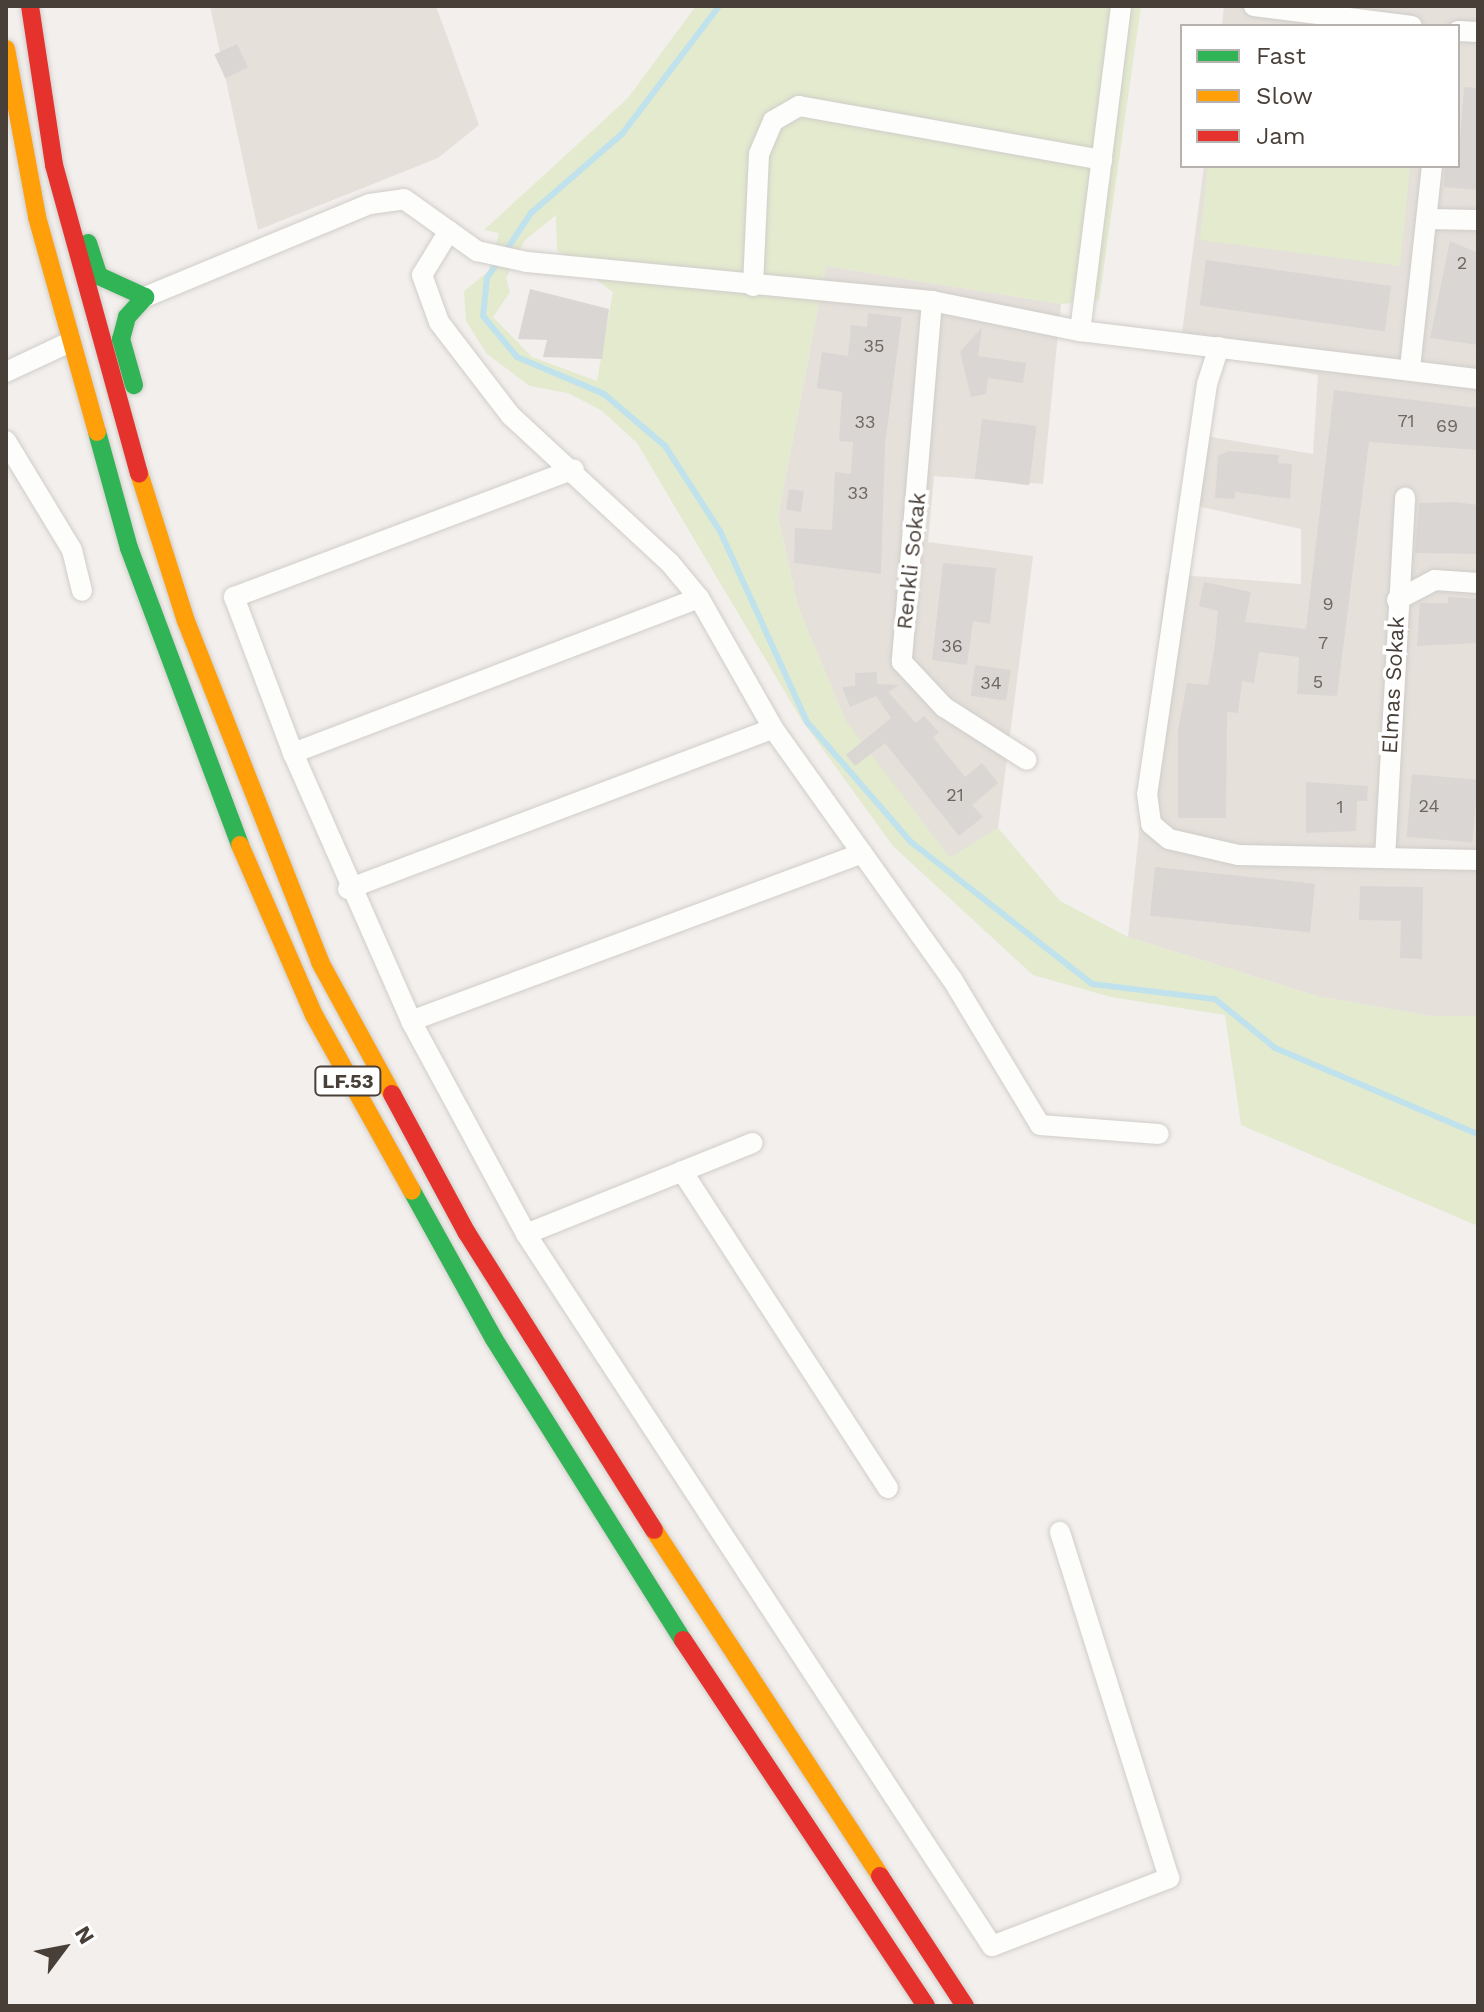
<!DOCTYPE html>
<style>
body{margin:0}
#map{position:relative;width:1484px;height:2012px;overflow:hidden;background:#f2efec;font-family:"Work Sans",sans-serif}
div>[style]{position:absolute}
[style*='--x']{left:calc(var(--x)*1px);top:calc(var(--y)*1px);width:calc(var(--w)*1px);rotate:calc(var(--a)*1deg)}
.residential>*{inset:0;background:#e5e0da}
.green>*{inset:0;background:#e3eace}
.stream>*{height:6px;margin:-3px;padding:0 3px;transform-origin:3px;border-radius:3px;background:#c0e2ed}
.building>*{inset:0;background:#dad6d3;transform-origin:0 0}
.roads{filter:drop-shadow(0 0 2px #d0cdca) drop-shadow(0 0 2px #d0cdca)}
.street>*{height:20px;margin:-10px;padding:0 10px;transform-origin:10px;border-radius:10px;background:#fdfdfc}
.fast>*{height:18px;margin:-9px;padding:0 9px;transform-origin:9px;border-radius:9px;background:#30b455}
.slow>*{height:18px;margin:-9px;padding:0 9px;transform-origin:9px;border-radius:9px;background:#ff9f0a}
.jam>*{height:18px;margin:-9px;padding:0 9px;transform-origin:9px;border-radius:9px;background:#e5322d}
span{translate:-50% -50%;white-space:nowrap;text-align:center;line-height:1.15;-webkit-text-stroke:7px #fff;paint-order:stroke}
.number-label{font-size:18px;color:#6e6660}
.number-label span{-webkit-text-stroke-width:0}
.shield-label span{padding:2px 6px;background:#fff;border:2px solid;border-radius:6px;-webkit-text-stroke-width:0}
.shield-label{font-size:20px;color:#483f38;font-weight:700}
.street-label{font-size:22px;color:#483f38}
.frame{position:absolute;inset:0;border:8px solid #483f38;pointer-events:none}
.legend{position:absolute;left:1180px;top:24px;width:280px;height:144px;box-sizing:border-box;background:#fff;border:2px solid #b6b2af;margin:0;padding:10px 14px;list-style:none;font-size:24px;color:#483f38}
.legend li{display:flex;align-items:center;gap:16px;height:40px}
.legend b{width:40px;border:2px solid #b6b2af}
.north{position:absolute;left:24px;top:1908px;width:80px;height:80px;-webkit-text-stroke:6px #fff;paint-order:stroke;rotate:58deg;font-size:22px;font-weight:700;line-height:32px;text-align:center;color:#483f38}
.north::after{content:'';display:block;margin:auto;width:28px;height:36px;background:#483f38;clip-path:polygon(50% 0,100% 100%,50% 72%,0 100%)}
</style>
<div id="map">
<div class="residential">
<div style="clip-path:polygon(210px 6px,436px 6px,479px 125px,438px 158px,258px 230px)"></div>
<div style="clip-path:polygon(1224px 6px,1478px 6px,1478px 1016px,1431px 1016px,1320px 997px,1128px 937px,1166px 574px,1301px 584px,1301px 529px,1188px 504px,1199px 435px,1313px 454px,1318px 375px,1180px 348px,1204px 166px,1458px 166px,1458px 26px,1222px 26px)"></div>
<div style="clip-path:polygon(826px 266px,1061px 304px,1043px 484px,934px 476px,928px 542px,1033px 556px,998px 828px,950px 858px,854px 742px,798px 606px,778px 517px)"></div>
</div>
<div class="green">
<div style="clip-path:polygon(evenodd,696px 6px,1141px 6px,1099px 300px,1061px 304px,826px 266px,778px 517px,798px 606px,845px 720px,950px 858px,998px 828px,1060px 901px,1128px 937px,1320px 997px,1431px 1016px,1478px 1016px,1478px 1226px,1241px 1125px,1225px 1015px,1111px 997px,1033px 975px,893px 846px,801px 719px,637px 443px,601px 410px,568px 393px,530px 386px,487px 354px,466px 321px,464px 291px,489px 271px,499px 233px,484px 230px,628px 98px,696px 6px,556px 215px,557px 250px,613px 292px,597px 381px,532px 357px,493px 317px,510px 292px,506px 278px,525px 240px,556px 215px)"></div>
<div style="clip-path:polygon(1208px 166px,1410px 166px,1400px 266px,1200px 240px)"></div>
</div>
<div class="stream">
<div style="--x:505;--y:252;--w:47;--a:-56.3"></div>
<div style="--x:531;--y:213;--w:121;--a:-41"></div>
<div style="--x:622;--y:134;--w:161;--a:-52.8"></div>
<div style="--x:498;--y:262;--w:19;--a:125"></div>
<div style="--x:487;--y:278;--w:38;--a:96"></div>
<div style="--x:483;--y:316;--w:53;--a:50.3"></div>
<div style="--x:517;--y:357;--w:95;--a:23"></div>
<div style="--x:604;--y:394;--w:80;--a:40.4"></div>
<div style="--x:665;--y:446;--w:101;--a:57.1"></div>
<div style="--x:720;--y:531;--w:210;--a:65.5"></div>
<div style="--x:807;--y:722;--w:159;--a:49.1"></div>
<div style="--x:911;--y:842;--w:230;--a:38.1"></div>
<div style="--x:1092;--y:984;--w:124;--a:7"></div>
<div style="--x:1215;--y:999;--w:77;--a:39.2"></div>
<div style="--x:1275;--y:1048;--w:220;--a:23"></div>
</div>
<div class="building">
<div style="left:237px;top:44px;width:26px;height:25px;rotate:65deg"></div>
<div style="clip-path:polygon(1464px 87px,1478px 88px,1478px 190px,1444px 187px,1445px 166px,1458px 166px)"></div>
<div style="clip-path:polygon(1450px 241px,1478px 253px,1478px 345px,1430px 338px)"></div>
<div style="left:1206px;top:260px;width:187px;height:46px;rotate:8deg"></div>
<div style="clip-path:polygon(530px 289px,609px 309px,602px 359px,543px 357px,547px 340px,518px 339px)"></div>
<div style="clip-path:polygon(868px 313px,902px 317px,885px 444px,881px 574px,794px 563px,795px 528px,832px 530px,835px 472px,851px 474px,853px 442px,839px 441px,842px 392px,817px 388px,822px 352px,848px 356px,851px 325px,867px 327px)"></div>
<div style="clip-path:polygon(982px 327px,978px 356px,1026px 363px,1023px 383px,988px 378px,986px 394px,971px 397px,960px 352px)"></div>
<div style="clip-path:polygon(1334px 390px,1478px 408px,1478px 450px,1369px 442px,1337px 696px,1297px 694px,1299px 657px,1259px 652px,1254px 683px,1242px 681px,1238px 713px,1227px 712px,1226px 818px,1178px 818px,1178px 730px,1187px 683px,1208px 685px,1215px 644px,1218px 611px,1199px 606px,1204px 582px,1251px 592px,1245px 622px,1306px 629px)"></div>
<div style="left:982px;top:419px;width:55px;height:60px;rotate:7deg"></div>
<div style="clip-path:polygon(1229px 451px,1279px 455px,1278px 463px,1292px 464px,1290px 499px,1235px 492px,1235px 499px,1215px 498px,1218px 456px)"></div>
<div style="left:789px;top:489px;width:15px;height:21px;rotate:8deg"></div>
<div style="clip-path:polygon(1455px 502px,1478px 505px,1478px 554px,1415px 553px,1419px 503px)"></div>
<div style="clip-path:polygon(943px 563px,996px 568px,990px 624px,973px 621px,967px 665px,932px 660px)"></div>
<div style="clip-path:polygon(1448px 597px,1478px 599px,1478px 643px,1417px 646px,1420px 603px,1448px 603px)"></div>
<div style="left:975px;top:665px;width:36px;height:31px;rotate:8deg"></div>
<div style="clip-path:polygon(877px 672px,877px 684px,899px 685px,888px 692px,916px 723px,924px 716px,939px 732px,933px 737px,965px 777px,982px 763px,998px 783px,972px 805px,983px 817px,959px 836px,885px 743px,855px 766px,846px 755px,891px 718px,876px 696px,850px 707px,842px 687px,855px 686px,855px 673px)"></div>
<div style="left:1412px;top:774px;width:66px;height:63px;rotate:5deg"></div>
<div style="clip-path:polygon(1306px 782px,1368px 786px,1367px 801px,1357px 801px,1356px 831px,1306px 833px)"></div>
<div style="left:1155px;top:867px;width:161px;height:49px;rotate:6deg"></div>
<div style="clip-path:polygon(1360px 886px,1423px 887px,1422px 959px,1400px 958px,1401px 921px,1359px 920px)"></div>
</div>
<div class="roads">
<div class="street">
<div style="--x:1254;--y:6;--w:159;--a:7.2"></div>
<div style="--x:1458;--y:31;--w:20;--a:3"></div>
<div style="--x:1428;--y:219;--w:50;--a:1.1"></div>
<div style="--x:753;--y:286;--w:132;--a:-87.4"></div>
<div style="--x:759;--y:154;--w:36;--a:-67"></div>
<div style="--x:773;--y:121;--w:30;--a:-30"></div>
<div style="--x:799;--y:106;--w:308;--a:10.1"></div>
<div style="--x:145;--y:297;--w:243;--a:-22.5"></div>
<div style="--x:370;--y:204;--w:34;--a:-8"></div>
<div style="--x:404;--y:199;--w:90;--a:35.5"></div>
<div style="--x:477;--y:251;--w:51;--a:12.4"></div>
<div style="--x:527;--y:262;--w:407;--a:5.5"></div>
<div style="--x:932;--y:301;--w:151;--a:11.5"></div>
<div style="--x:1080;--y:331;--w:401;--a:6.9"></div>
<div style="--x:932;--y:301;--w:362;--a:94.8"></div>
<div style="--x:902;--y:662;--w:62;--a:47"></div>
<div style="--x:944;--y:707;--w:98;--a:32.6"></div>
<div style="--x:1080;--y:331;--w:328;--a:-82.8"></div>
<div style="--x:1219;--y:347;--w:39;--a:108"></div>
<div style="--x:1207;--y:384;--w:414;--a:98.3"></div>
<div style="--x:1147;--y:794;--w:30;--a:82"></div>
<div style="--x:1151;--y:824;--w:23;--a:40"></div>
<div style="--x:1169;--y:839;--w:71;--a:13.1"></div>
<div style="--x:1238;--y:855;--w:240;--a:1.2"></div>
<div style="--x:1410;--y:368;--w:203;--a:-83.8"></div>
<div style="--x:6;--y:372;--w:68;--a:-25.1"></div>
<div style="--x:6;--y:441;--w:127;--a:58.8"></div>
<div style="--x:72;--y:550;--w:42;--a:76.3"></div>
<div style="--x:699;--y:598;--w:435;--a:159.1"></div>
<div style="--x:293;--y:753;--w:293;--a:66.2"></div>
<div style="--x:411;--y:1021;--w:481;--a:-20.4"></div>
<div style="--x:862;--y:853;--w:153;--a:-125.5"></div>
<div style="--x:1397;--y:600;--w:43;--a:-27.8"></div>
<div style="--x:1435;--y:580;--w:43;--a:4"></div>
<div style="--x:293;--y:753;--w:167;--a:-110.7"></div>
<div style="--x:234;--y:597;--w:363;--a:-20.6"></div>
<div style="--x:862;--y:853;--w:155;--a:54.5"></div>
<div style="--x:952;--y:979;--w:170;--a:58.9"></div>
<div style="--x:1040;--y:1125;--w:119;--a:4.3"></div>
<div style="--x:1385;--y:858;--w:361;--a:-86.8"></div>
<div style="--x:348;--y:889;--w:454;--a:-20.7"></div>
<div style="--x:773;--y:728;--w:150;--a:-119.6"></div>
<div style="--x:699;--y:598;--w:45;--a:-129.6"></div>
<div style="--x:670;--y:563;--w:217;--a:-137.2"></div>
<div style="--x:511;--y:416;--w:118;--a:-127.5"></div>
<div style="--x:439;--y:322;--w:50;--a:-109.9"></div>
<div style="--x:422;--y:275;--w:52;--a:-58.5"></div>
<div style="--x:411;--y:1021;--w:242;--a:61.6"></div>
<div style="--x:526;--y:1234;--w:851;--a:56.8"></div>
<div style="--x:992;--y:1946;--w:190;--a:-21"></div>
<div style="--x:1169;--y:1878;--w:363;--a:-107.5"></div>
<div style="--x:682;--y:1171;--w:378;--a:57"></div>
<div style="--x:526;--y:1234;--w:244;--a:-21.9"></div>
</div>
<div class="fast">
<div style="--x:88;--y:243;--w:35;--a:72"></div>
<div style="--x:99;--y:276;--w:51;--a:24.5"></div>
<div style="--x:145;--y:297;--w:27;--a:132"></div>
<div style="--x:127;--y:317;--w:23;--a:105"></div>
<div style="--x:121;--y:339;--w:48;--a:74.2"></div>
<div style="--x:97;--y:432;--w:120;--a:74.6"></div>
<div style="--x:129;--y:548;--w:317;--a:69.5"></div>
<div style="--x:412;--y:1191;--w:169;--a:61"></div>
<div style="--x:494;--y:1339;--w:355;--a:57.9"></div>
</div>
<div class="slow">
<div style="--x:6;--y:49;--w:171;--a:79.5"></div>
<div style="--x:37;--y:217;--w:223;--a:74.4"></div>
<div style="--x:139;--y:473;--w:155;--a:72.4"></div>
<div style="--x:186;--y:621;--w:366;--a:68.5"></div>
<div style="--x:320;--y:962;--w:150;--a:61.4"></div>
<div style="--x:240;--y:845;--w:185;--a:66.5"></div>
<div style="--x:314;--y:1015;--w:201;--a:60.9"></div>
<div style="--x:654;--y:1530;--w:413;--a:56.8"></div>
</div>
<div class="jam">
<div style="--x:30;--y:6;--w:161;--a:81.4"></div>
<div style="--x:54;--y:165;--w:320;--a:74.6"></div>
<div style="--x:392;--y:1094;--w:158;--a:61.7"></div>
<div style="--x:467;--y:1233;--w:351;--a:57.8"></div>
<div style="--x:683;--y:1640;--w:439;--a:56.4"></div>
<div style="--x:880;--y:1876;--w:155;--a:56.8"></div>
</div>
</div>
<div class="number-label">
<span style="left:1462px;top:263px">2</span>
<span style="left:874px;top:346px">35</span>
<span style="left:1406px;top:421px">71</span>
<span style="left:865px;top:422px">33</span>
<span style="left:1447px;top:426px">69</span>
<span style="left:858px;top:493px">33</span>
<span style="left:1328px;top:604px">9</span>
<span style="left:1323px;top:643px">7</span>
<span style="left:952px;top:646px">36</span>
<span style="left:1318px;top:682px">5</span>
<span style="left:991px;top:683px">34</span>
<span style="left:955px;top:795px">21</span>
<span style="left:1429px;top:806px">24</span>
<span style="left:1340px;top:807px">1</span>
</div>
<div class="shield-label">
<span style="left:348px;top:1081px">LF.53</span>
</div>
<div class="street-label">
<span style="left:911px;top:561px;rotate:-84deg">Renkli Sokak</span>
<span style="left:1393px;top:685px;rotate:-87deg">Elmas Sokak</span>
</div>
<div class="frame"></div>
<ul class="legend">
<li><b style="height:10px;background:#30b455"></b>Fast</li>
<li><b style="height:10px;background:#ff9f0a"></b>Slow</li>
<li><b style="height:10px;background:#e5322d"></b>Jam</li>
</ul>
<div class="north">N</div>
</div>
